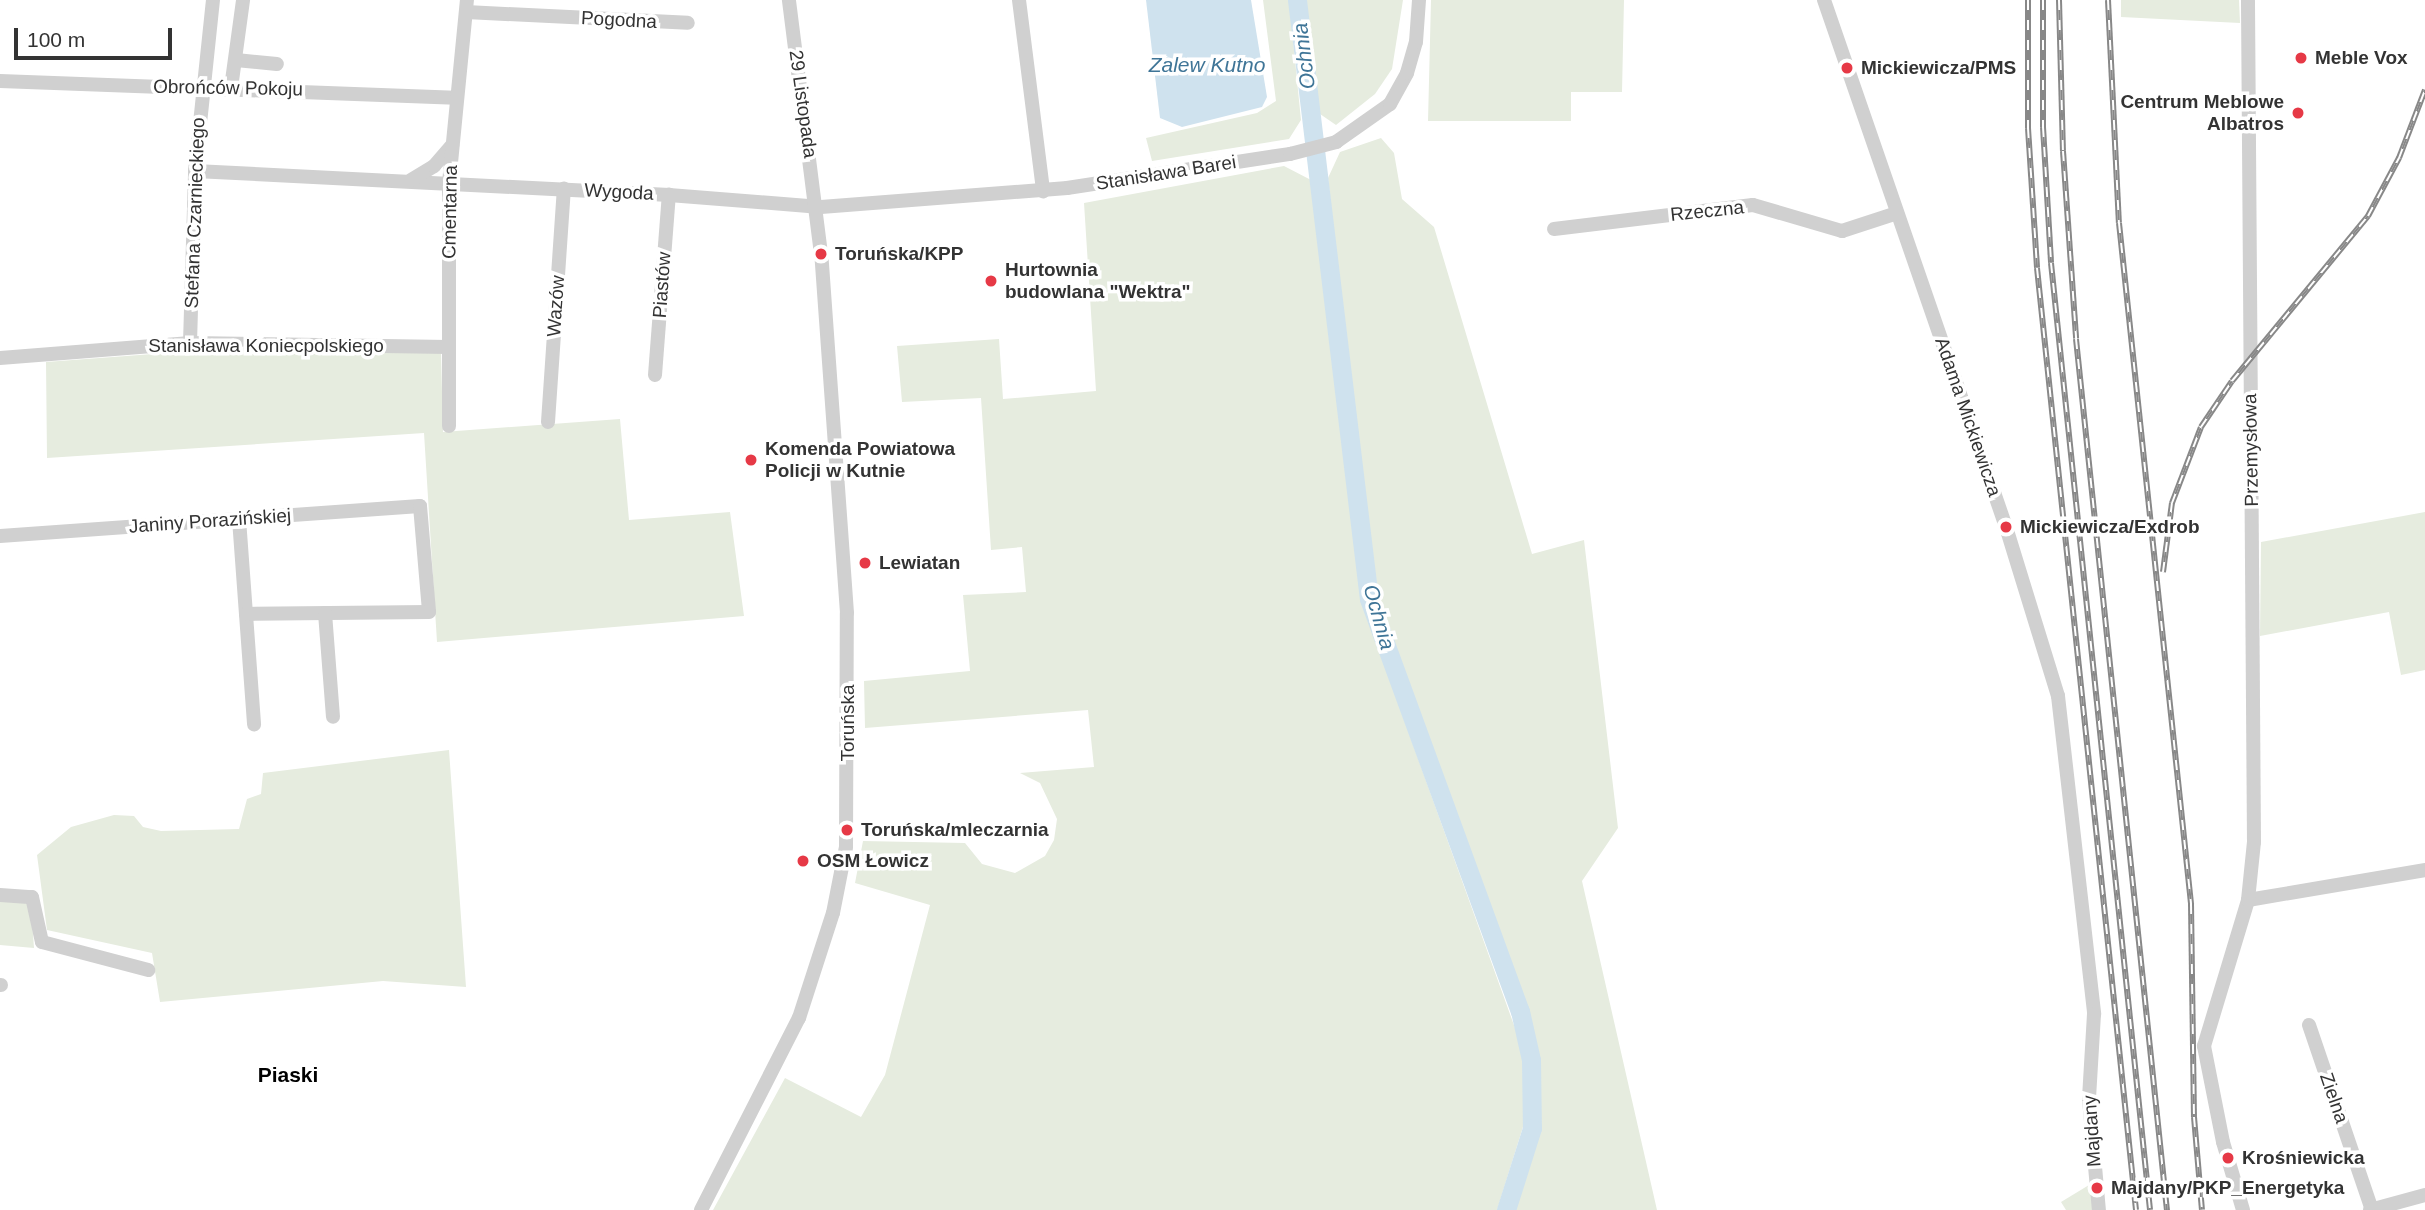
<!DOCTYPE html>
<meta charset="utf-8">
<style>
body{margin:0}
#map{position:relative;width:2425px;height:1210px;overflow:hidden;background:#fff;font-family:Helvetica,sans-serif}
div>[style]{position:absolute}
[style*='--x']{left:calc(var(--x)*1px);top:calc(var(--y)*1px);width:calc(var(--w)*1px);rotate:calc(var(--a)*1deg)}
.green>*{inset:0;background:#e6ecdf}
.water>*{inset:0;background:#cfe2ee}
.river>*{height:19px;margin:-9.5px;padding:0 9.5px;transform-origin:9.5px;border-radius:9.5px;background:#cfe2ee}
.minor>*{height:14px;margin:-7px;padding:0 7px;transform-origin:7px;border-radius:7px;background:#d0d0d0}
.rail>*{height:6px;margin-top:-3px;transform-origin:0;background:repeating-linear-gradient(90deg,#fff 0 10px,#888 0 20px);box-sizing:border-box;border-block:2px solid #888}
.dots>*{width:19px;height:19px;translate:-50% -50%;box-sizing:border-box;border:4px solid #fff;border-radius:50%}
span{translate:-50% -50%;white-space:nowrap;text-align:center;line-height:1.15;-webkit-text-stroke:7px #fff;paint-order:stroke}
.street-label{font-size:19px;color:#333}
.poi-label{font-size:19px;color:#333;font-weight:700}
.left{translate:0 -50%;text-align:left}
.right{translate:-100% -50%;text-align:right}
.water-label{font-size:21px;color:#3f7597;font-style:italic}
.neighbourhood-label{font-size:21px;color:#000;font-weight:700}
.scale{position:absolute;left:14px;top:28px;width:158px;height:32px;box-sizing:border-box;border:4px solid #333;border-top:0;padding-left:9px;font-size:21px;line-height:24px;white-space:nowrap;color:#333;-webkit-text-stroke:5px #fff;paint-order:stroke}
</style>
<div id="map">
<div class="green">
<div style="clip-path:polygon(1263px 0,1289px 0,1301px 120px,1289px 139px,1152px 161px,1146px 138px,1257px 113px,1276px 101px)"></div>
<div style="clip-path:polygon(1303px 0,1403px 0,1392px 69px,1375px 94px,1336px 125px,1320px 114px,1316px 98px)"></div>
<div style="clip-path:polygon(1431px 0,1624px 0,1622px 92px,1571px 92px,1571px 121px,1428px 121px)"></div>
<div style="clip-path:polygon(2121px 0,2239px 0,2240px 23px,2121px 17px)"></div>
<div style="clip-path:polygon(1381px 138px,1394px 153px,1402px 199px,1434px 227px,1532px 554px,1584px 540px,1618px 828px,1582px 881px,1657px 1210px,1511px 1210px,1541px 1101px,1535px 1049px,1523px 1004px,1377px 601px,1365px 519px,1328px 178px,1340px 152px)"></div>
<div style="clip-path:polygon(1284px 166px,1311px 180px,1366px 614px,1524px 1053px,1527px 1114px,1497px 1210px,713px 1210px,785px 1078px,861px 1117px,885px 1075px,930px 905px,855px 883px,863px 841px,965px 843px,982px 864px,1015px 873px,1045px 856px,1054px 840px,1057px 819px,1040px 783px,1020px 773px,1094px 767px,1088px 710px,865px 728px,864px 681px,970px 671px,963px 595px,1026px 592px,1022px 547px,991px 550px,981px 398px,902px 402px,897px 346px,999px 339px,1003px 399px,1096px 391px,1084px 203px)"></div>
<div style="clip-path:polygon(193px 351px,441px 352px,443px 432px,620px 419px,629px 520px,730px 512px,744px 616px,437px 642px,424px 433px,47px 458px,46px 362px)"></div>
<div style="clip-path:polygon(2425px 512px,2425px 670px,2401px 675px,2389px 612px,2260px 636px,2261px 542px)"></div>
<div style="clip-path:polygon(449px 750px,466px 987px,383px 981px,160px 1002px,152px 953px,47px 930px,37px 855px,71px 827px,114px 815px,134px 816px,143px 827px,161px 831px,239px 829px,247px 799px,261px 794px,263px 773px)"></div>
<div style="clip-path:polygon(0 902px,22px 901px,31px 907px,34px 948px,0 945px)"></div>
<div style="clip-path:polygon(2089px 1185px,2094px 1210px,2066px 1210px,2061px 1202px)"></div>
</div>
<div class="water">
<div style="clip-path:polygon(1146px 0,1251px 0,1267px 97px,1262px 107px,1182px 127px,1160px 118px)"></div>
</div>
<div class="river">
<div style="--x:1297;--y:0;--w:603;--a:83.15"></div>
<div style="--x:1369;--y:599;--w:439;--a:69.9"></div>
<div style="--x:1520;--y:1011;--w:50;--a:77.3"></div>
<div style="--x:1531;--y:1060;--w:68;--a:89.2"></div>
<div style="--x:1532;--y:1128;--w:86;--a:107.6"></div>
</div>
<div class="minor">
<div style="--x:1019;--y:0;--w:193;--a:82.8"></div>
<div style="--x:1824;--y:0;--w:558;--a:70.95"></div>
<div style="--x:2006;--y:527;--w:177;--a:72.9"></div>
<div style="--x:2058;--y:696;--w:320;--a:83.5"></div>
<div style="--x:2094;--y:1014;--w:85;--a:93.4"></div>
<div style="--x:2089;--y:1099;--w:111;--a:84.9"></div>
<div style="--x:466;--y:12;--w:222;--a:2.8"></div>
<div style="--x:236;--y:60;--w:41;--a:5.6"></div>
<div style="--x:0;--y:81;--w:455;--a:2.1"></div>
<div style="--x:231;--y:88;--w:89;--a:-82.2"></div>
<div style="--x:195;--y:171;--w:475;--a:2.9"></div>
<div style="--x:669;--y:195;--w:152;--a:4.5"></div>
<div style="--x:821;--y:207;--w:247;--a:-4.4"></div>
<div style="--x:1067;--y:188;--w:226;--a:-8.7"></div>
<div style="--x:1290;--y:154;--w:48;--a:-14.6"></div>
<div style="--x:1336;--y:142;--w:66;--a:-35.1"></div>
<div style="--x:1390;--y:104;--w:35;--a:-61"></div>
<div style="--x:1407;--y:73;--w:32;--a:-74"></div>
<div style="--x:1416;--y:42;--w:42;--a:-85.9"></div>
<div style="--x:411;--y:180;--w:27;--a:-31"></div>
<div style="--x:434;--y:166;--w:28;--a:-49"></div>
<div style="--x:1554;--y:229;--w:200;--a:-6.9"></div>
<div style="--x:1753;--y:205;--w:93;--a:16.3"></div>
<div style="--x:1842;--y:231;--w:58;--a:-18.1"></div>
<div style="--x:190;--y:343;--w:172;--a:-88.3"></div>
<div style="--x:195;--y:171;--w:172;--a:-84"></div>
<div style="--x:0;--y:358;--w:191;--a:-4.5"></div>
<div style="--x:190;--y:343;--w:258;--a:0.9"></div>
<div style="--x:655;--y:375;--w:181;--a:-85.6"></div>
<div style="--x:548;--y:422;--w:234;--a:-86.1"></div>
<div style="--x:449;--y:426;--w:243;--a:-90"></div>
<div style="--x:449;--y:183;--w:184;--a:-84.4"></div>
<div style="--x:239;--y:519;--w:206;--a:85.8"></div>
<div style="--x:0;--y:536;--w:421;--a:-4.1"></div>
<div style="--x:420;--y:506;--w:106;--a:85.1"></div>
<div style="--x:429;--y:612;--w:183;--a:179.4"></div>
<div style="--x:325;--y:613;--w:104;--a:85.6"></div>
<div style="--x:0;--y:895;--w:32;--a:4"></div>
<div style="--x:32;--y:897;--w:46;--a:77.5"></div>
<div style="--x:42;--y:942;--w:110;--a:14.8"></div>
<div style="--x:2248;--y:900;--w:180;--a:-9.6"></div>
<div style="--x:0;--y:985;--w:1;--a:0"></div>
<div style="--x:2309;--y:1025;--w:195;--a:71.2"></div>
<div style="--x:701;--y:1210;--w:216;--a:-63"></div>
<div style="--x:799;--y:1018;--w:110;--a:-72.1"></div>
<div style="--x:833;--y:913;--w:67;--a:-78.9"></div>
<div style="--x:846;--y:847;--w:234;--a:-89.8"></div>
<div style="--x:847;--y:613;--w:360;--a:-94.1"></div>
<div style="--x:821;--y:254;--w:256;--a:-97.2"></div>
<div style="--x:2243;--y:1210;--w:71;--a:-106.4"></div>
<div style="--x:2223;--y:1142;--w:98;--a:-101.2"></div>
<div style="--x:2204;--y:1046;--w:152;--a:-73.2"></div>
<div style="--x:2248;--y:900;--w:58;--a:-84.1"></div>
<div style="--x:2254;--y:842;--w:842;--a:-90.41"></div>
<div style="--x:2370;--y:1210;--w:57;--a:-15.3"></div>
</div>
<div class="rail">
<div style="--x:2028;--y:0;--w:128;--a:90"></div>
<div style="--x:2028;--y:128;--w:140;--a:86.3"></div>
<div style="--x:2037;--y:268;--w:947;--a:84"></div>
<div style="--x:2043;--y:0;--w:127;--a:90"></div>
<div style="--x:2043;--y:127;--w:136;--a:86.6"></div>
<div style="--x:2051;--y:263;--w:952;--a:84.03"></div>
<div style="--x:2059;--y:0;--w:151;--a:88.5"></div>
<div style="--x:2063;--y:151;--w:188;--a:86"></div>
<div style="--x:2076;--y:339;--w:876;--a:84.04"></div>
<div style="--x:2108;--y:0;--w:223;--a:87.2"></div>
<div style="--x:2119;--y:223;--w:685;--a:83.96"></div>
<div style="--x:2191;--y:904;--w:213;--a:89.2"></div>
<div style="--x:2194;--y:1117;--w:93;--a:85.1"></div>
<div style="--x:2163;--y:572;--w:70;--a:-82.6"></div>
<div style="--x:2172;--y:503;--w:81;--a:-69.1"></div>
<div style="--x:2201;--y:427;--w:55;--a:-56"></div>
<div style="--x:2232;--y:381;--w:214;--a:-50.5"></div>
<div style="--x:2368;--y:216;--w:66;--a:-61.9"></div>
<div style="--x:2399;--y:158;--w:73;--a:-69.1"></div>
</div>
<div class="dots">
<div style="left:2301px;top:58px;background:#e63946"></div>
<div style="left:1847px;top:68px;background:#e63946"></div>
<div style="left:2298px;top:113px;background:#e63946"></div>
<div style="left:821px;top:254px;background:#e63946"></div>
<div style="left:991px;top:281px;background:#e63946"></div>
<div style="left:751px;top:460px;background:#e63946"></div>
<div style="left:2006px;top:527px;background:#e63946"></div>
<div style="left:865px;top:563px;background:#e63946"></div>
<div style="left:847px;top:830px;background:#e63946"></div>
<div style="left:803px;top:861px;background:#e63946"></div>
<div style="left:2228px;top:1158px;background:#e63946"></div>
<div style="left:2097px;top:1188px;background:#e63946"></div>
</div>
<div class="street-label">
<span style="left:619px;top:20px;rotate:3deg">Pogodna</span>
<span style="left:228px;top:88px;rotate:1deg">Obrońców Pokoju</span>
<span style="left:803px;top:104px;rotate:82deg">29 Listopada</span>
<span style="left:1166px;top:173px;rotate:-9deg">Stanisława Barei</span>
<span style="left:619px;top:192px;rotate:3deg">Wygoda</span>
<span style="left:1707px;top:211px;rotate:-6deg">Rzeczna</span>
<span style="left:450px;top:212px;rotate:-89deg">Cmentarna</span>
<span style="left:195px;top:213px;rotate:-88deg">Stefana Czarnieckiego</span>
<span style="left:662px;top:285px;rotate:-86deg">Piastów</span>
<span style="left:556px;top:306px;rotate:-86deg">Wazów</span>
<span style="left:266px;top:346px">Stanisława Koniecpolskiego</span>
<span style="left:1968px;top:417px;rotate:71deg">Adama Mickiewicza</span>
<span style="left:2251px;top:450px;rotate:-91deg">Przemysłowa</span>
<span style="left:210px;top:521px;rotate:-4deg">Janiny Porazińskiej</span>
<span style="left:848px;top:723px;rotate:-90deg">Toruńska</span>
<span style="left:2334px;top:1098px;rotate:71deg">Zielna</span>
<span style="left:2092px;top:1131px;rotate:-94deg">Majdany</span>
</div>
<div class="poi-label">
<span class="left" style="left:2315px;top:58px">Meble Vox</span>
<span class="left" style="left:1861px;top:68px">Mickiewicza/PMS</span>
<span class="right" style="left:2284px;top:113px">Centrum Meblowe<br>Albatros</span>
<span class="left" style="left:835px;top:254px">Toruńska/KPP</span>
<span class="left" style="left:1005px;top:281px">Hurtownia<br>budowlana "Wektra"</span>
<span class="left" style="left:765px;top:460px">Komenda Powiatowa<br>Policji w Kutnie</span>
<span class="left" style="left:2020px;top:527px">Mickiewicza/Exdrob</span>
<span class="left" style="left:879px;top:563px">Lewiatan</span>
<span class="left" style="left:861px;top:830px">Toruńska/mleczarnia</span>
<span class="left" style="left:817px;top:861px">OSM Łowicz</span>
<span class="left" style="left:2242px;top:1158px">Krośniewicka</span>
<span class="left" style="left:2111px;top:1188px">Majdany/PKP_Energetyka</span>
</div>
<div class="water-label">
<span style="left:1304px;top:56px;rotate:-97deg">Ochnia</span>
<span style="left:1207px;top:65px">Zalew Kutno</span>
<span style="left:1379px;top:617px;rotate:74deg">Ochnia</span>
</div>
<div class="neighbourhood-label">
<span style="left:288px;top:1075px">Piaski</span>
</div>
<div class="scale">100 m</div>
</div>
